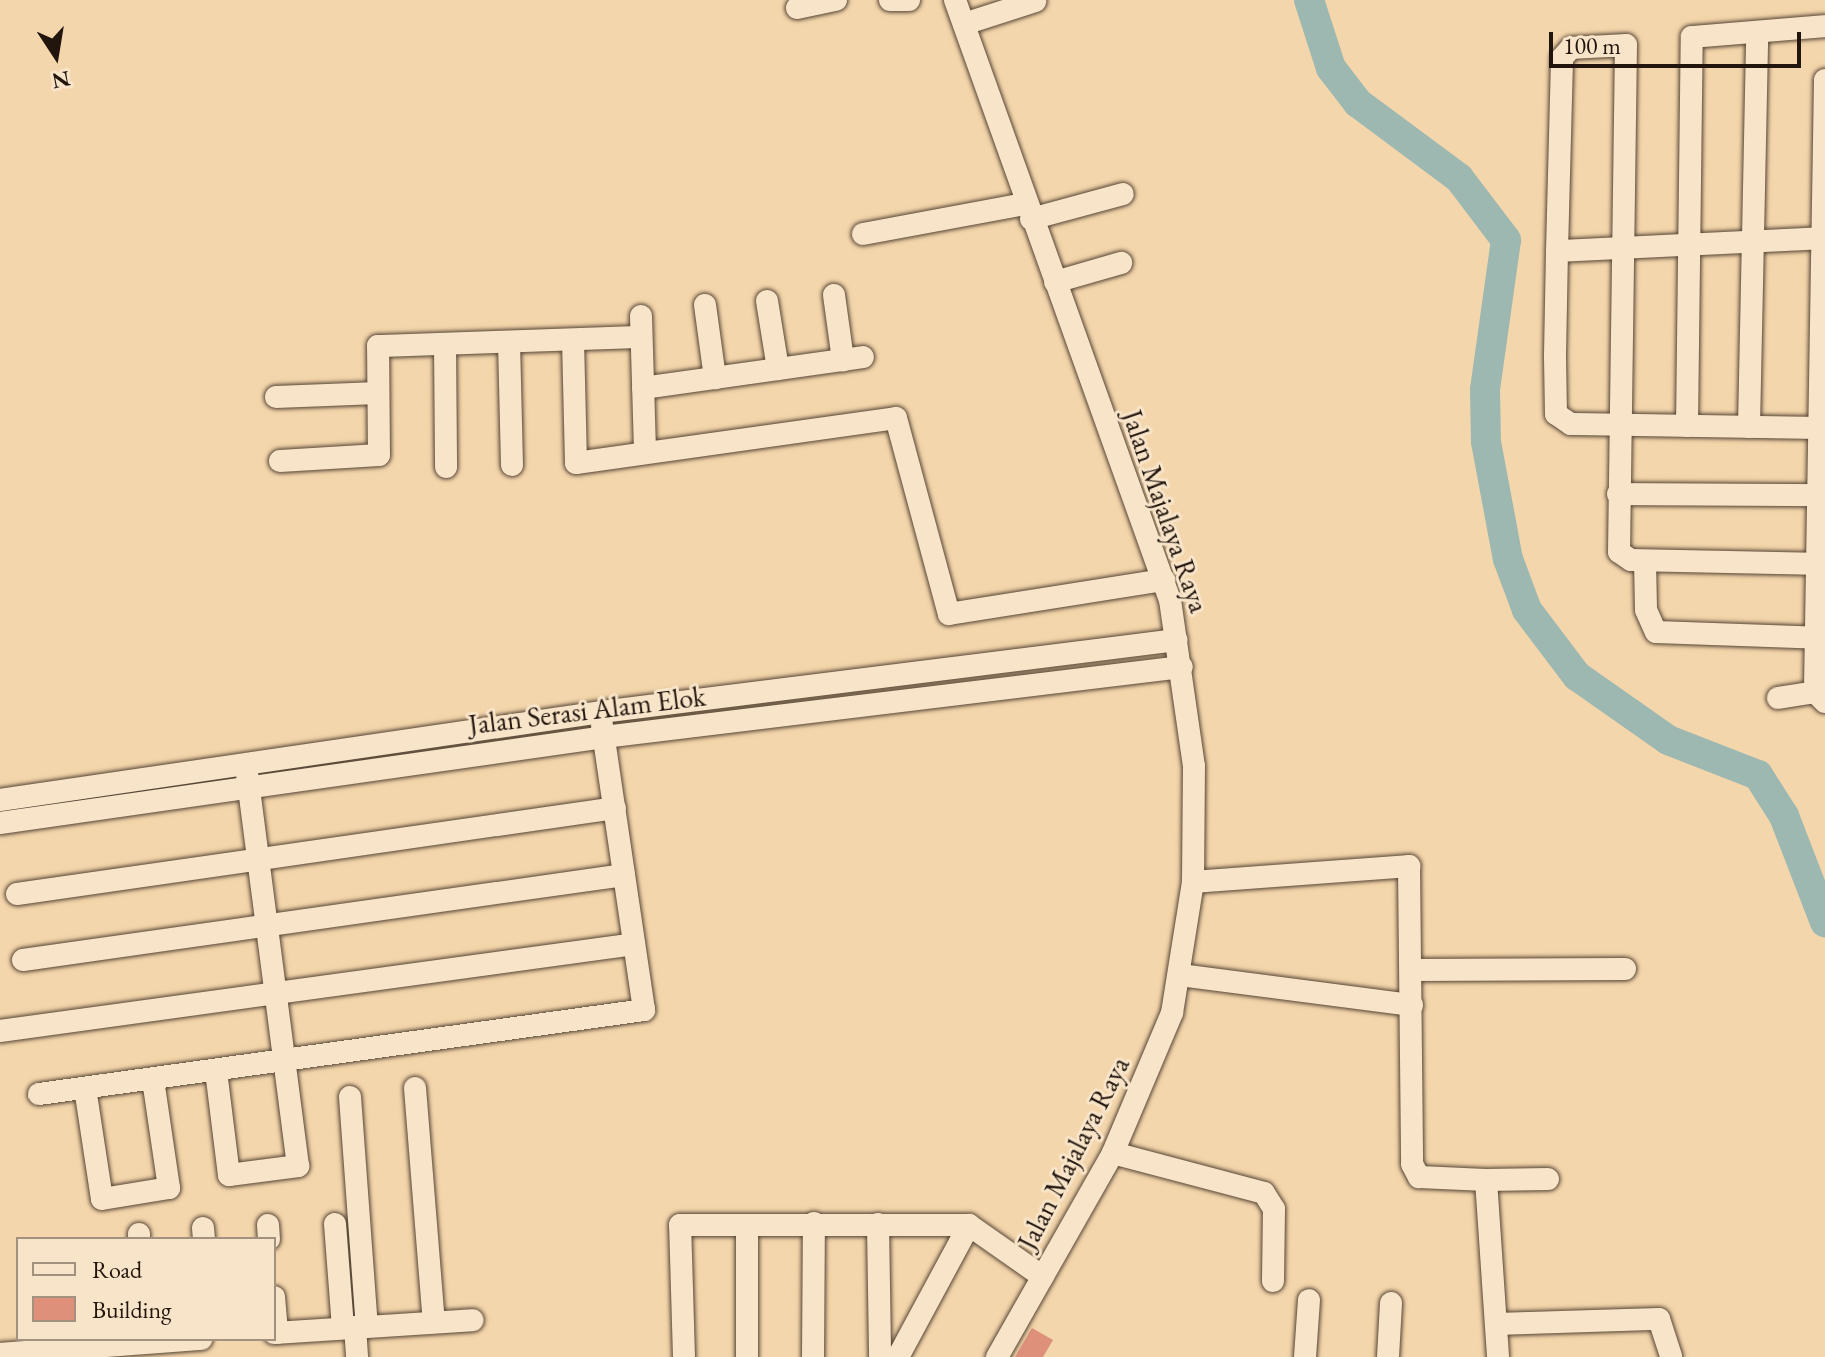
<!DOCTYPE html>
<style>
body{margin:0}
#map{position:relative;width:1825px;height:1357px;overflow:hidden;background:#f4d6ac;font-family:"EB Garamond",serif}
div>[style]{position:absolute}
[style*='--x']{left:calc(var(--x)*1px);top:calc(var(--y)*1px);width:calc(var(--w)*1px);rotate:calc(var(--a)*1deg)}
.river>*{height:30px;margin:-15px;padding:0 15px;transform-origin:15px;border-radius:15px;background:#9db8b0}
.building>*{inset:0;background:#de907b}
.roads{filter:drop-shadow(0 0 2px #564535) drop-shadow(0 0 2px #564535)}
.minor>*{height:22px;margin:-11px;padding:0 11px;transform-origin:11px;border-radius:11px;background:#f8e4c9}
span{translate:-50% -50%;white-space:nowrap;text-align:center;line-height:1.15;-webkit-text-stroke:6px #f8e4c9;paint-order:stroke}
.street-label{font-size:28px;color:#21150d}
.legend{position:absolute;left:16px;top:1237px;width:260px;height:104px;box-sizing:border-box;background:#f8e4c9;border:2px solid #a2917e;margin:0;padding:10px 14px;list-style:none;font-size:24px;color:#21150d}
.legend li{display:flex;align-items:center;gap:16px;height:40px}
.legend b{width:40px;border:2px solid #a2917e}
.north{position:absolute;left:16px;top:16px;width:80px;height:80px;-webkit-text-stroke:6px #f8e4c9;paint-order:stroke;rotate:168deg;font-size:22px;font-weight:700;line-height:32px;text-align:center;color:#21150d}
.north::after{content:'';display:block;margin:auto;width:28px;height:36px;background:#21150d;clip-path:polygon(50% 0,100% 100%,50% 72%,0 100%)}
.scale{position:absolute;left:1549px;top:32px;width:252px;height:36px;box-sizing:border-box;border:4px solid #21150d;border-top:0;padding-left:10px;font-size:24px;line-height:28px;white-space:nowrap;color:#21150d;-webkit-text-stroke:6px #f8e4c9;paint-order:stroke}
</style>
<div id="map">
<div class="river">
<div style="--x:1309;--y:0;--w:71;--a:72.1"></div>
<div style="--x:1331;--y:68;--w:44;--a:52.4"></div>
<div style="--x:1358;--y:103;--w:126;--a:36.6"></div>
<div style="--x:1459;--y:178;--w:78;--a:52.8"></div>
<div style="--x:1506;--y:240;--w:151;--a:98"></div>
<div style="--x:1485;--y:390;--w:52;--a:88.9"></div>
<div style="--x:1486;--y:442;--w:119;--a:79.4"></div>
<div style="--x:1508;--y:559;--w:54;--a:69.6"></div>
<div style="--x:1527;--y:610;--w:83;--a:52.9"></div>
<div style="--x:1577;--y:676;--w:111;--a:35.1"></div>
<div style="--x:1668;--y:740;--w:97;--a:21.3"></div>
<div style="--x:1758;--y:775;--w:49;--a:57.6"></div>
<div style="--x:1784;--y:816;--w:114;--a:68.9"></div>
</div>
<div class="building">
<div style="clip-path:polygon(1032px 1328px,1053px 1340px,1043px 1357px,1015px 1357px)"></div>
</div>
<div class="roads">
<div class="minor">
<div style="--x:890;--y:0;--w:19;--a:0"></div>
<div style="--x:955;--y:0;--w:637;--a:70.29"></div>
<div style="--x:1170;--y:600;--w:168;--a:81.8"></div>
<div style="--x:1194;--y:766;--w:116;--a:90.5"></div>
<div style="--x:1193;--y:882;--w:133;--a:99.1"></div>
<div style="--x:1172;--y:1013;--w:152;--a:112.9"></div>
<div style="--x:1113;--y:1153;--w:235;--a:119.6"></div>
<div style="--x:797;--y:8;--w:40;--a:-12"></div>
<div style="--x:964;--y:24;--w:75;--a:-17.9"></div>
<div style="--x:1825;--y:80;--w:612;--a:90.94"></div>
<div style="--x:1815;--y:692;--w:14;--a:45"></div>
<div style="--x:1031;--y:219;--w:95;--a:-15.2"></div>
<div style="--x:863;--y:234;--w:165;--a:-10.5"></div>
<div style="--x:1825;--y:238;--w:268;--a:177.2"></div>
<div style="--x:1557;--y:251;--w:106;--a:91.1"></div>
<div style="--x:1555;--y:357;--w:57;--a:89"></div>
<div style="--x:1556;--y:414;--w:18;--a:34"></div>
<div style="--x:1571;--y:424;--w:254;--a:0.9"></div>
<div style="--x:1557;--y:251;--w:193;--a:-88.5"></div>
<div style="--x:1562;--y:58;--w:13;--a:-48"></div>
<div style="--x:1571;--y:48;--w:55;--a:-3.1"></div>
<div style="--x:1626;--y:45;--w:507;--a:90.79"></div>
<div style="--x:1619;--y:552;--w:14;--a:34"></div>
<div style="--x:1631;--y:560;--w:194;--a:1.2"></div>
<div style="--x:1055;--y:282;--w:69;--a:-16.1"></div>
<div style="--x:834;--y:295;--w:66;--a:82.1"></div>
<div style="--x:767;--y:301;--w:69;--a:80.8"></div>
<div style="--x:705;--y:305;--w:74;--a:82.2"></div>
<div style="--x:641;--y:316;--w:137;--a:88.3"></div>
<div style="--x:573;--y:340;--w:123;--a:88.6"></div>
<div style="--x:576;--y:463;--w:323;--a:-8"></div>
<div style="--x:896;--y:418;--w:203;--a:74.9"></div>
<div style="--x:949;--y:614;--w:218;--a:-9"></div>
<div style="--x:509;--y:342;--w:123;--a:88.6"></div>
<div style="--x:445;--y:344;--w:123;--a:89.5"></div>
<div style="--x:643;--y:388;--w:222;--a:-8"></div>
<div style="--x:276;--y:397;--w:102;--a:-2.2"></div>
<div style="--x:1687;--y:426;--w:389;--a:-89.3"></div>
<div style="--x:1692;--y:37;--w:133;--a:-4.7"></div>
<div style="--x:1749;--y:427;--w:394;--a:-88.8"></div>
<div style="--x:280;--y:461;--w:99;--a:-3.5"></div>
<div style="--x:379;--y:455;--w:109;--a:-90.5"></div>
<div style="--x:378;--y:346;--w:263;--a:-2"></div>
<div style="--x:1618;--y:494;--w:207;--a:0.3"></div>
<div style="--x:1645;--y:561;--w:49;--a:88.8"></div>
<div style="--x:1646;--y:610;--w:24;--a:66"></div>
<div style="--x:1656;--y:632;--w:169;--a:2"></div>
<div style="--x:1778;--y:698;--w:37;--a:-9"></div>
<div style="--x:0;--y:800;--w:607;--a:-8.33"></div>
<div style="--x:601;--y:712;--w:580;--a:-7.13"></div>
<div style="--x:0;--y:823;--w:610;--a:-8.1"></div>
<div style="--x:604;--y:737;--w:582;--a:-6.91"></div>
<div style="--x:1193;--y:882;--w:217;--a:-4.2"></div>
<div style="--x:1409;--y:866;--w:298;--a:89.4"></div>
<div style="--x:1412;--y:1164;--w:15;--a:62"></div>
<div style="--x:1419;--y:1177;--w:67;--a:2.6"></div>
<div style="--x:1486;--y:1180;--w:177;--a:86.1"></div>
<div style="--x:17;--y:894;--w:604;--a:-8.18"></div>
<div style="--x:23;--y:960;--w:607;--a:-8.05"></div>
<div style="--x:1413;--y:970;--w:212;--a:-0.3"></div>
<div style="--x:1180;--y:975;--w:234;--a:7.4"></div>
<div style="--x:0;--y:1031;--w:640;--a:-7.81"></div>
<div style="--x:216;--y:1071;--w:105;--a:82.9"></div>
<div style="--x:229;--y:1175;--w:70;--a:-7.4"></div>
<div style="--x:298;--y:1166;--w:398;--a:-97.4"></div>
<div style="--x:85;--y:1088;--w:112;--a:81.3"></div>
<div style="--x:102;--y:1199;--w:68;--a:-9.3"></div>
<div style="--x:169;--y:1188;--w:110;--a:-98.4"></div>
<div style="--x:415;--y:1088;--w:235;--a:85.4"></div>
<div style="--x:39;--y:1094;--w:611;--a:-7.9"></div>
<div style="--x:644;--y:1010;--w:288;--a:-98.4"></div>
<div style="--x:350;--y:1097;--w:230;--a:85.8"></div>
<div style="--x:1113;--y:1153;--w:156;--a:14.8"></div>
<div style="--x:1264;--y:1193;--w:19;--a:58"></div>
<div style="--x:1274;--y:1209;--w:72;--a:90.8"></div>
<div style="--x:1486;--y:1180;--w:62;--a:-0.9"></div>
<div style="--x:335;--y:1224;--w:104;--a:85.6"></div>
<div style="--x:878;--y:1224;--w:133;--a:89.1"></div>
<div style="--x:268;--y:1225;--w:14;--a:86"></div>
<div style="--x:747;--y:1225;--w:132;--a:90"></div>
<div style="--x:203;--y:1228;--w:11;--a:85"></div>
<div style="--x:139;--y:1234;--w:5;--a:90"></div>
<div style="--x:274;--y:1297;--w:36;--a:85"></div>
<div style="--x:1496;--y:1324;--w:163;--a:-1.8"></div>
<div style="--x:1659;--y:1319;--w:40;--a:72"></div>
<div style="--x:355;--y:1327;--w:30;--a:86"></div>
<div style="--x:274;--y:1333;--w:199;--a:-3.7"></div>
<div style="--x:0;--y:1354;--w:202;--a:-4.3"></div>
<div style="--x:684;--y:1357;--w:132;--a:-91.7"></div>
<div style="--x:680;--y:1225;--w:289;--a:0"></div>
<div style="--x:969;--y:1225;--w:90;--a:35.1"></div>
<div style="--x:813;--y:1357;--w:134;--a:-89.6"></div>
<div style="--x:898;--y:1357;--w:150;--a:-61.7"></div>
<div style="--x:1305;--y:1357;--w:57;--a:-86"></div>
<div style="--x:1388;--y:1357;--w:54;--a:-86.8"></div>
</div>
</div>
<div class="street-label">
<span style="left:1166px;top:511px;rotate:71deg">Jalan Majalaya Raya</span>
<span style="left:587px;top:710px;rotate:-7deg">Jalan Serasi Alam Elok</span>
<span style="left:1073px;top:1153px;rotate:-63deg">Jalan Majalaya Raya</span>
</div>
<ul class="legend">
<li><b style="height:10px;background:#f8e4c9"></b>Road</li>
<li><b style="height:22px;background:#de907b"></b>Building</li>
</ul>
<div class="north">N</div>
<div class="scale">100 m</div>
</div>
